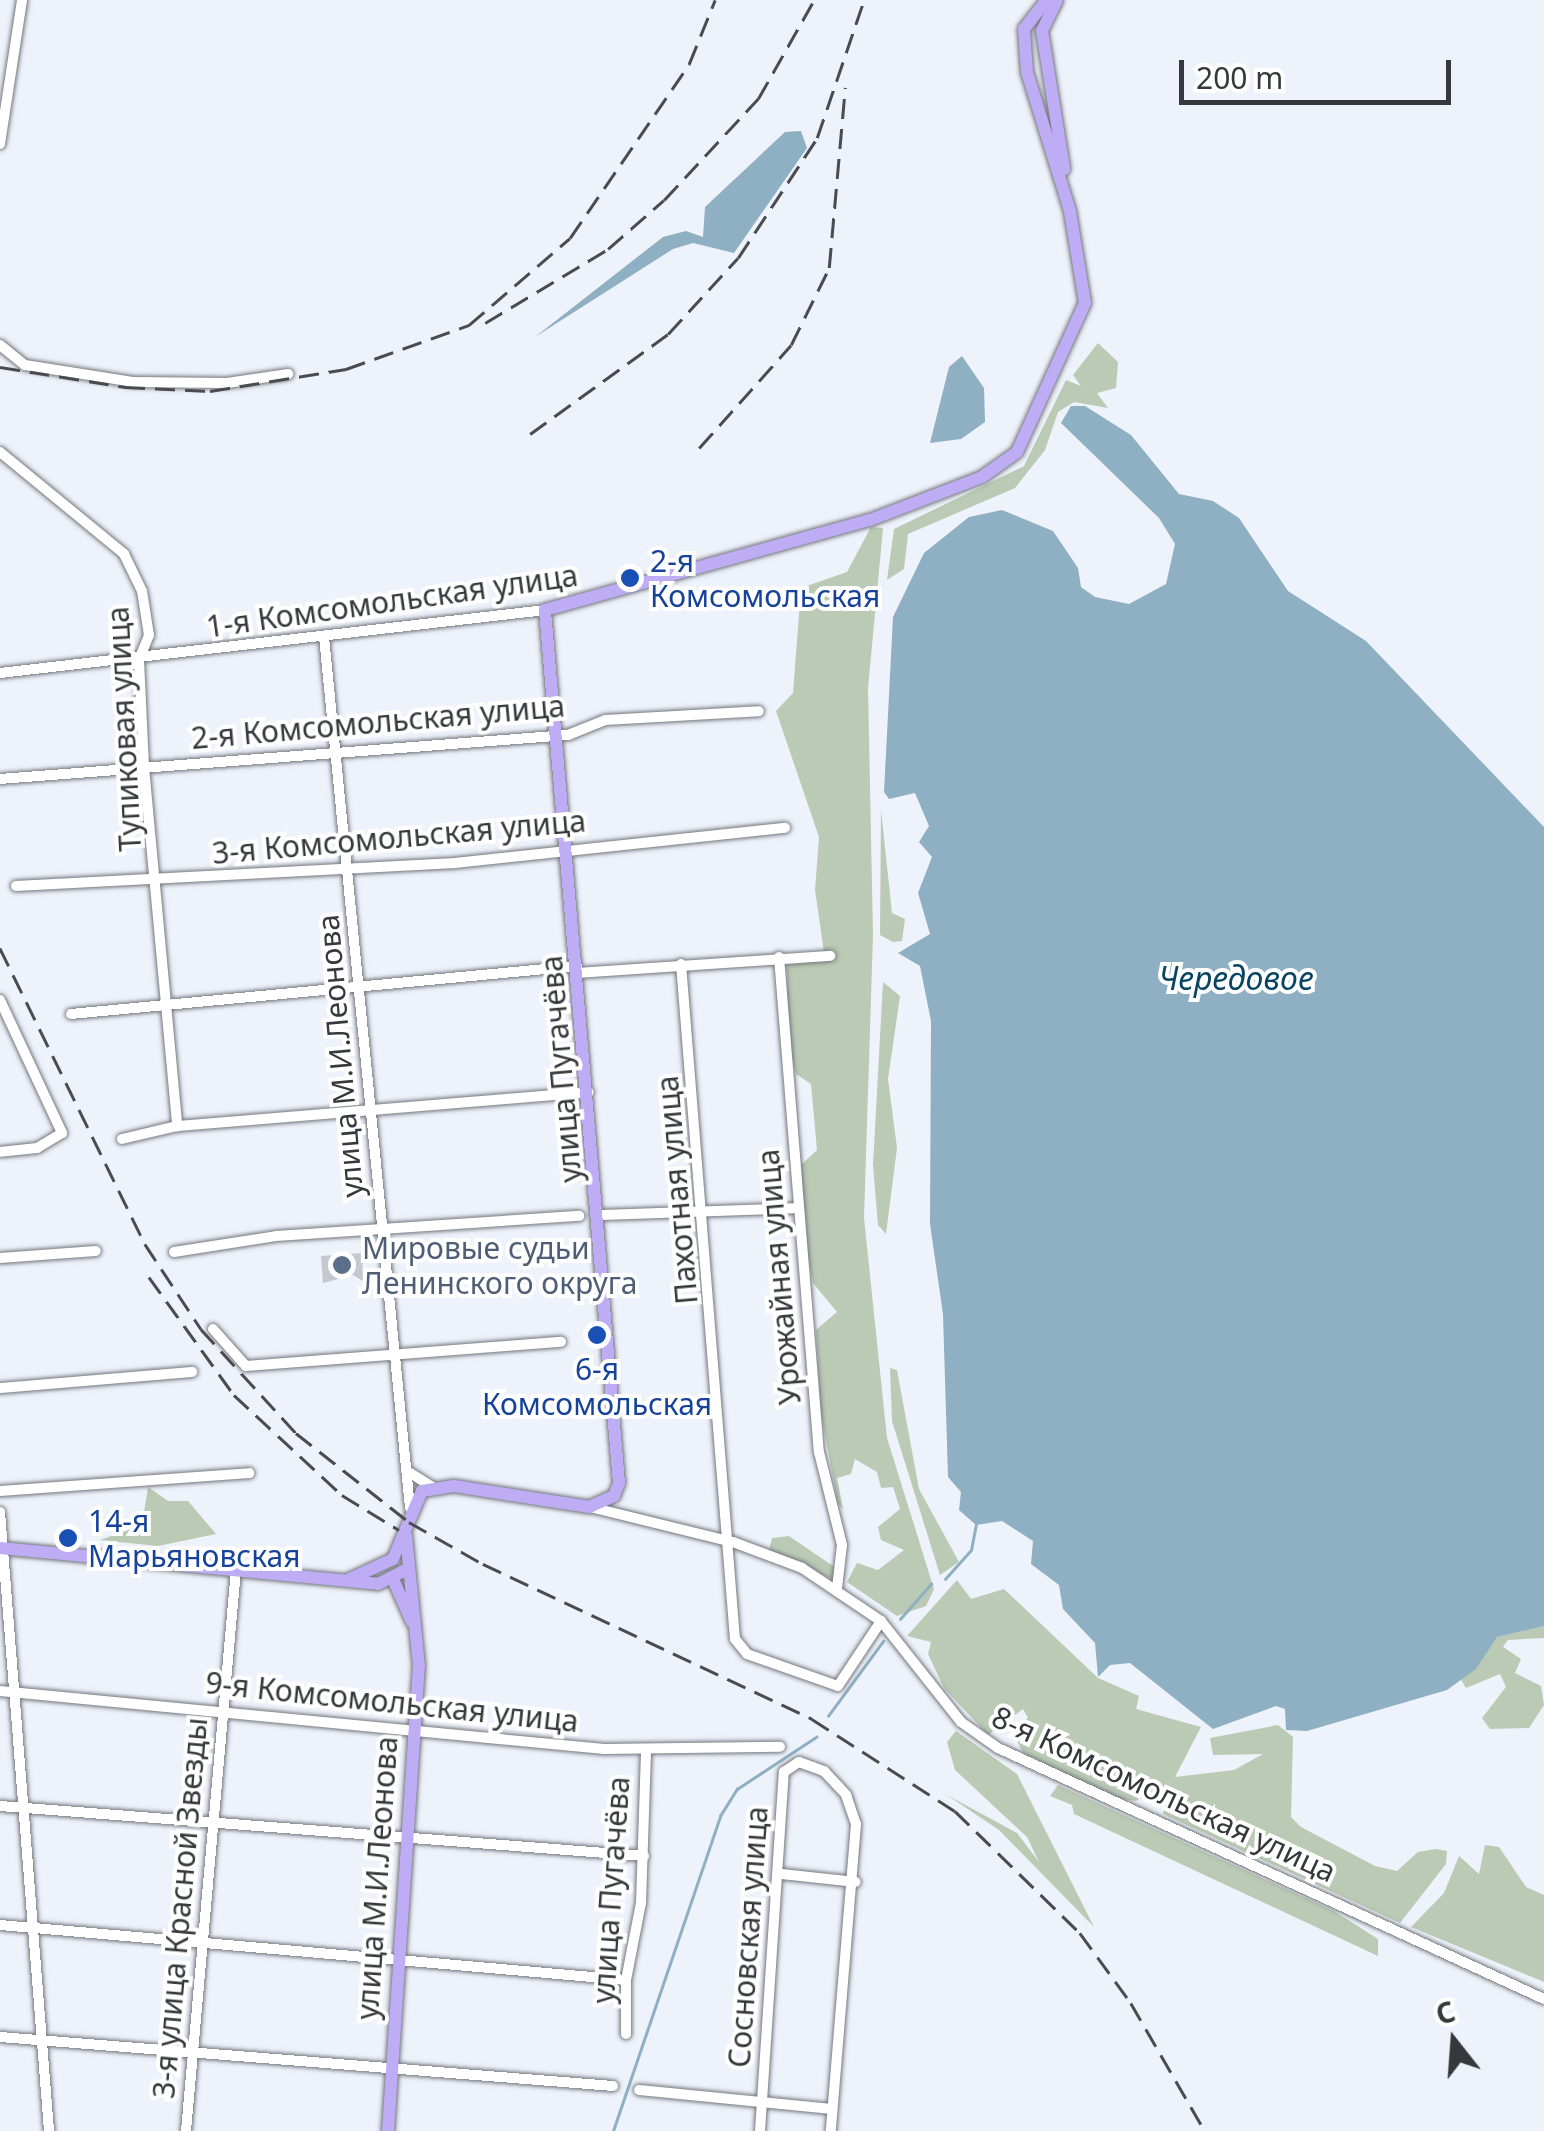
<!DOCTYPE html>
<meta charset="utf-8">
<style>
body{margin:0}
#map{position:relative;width:1544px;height:2131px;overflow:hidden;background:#eef2fa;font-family:"Noto Sans",sans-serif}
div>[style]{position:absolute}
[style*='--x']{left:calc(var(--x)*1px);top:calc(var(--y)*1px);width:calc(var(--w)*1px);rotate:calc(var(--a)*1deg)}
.green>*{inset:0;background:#bacab5}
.water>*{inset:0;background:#8fafc2}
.stream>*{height:2.5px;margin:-1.25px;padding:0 1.25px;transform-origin:1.25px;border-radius:1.25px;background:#8fafc2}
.building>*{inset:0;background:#c4c8cf}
.roads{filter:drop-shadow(0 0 2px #73777d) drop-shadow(0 0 2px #73777d)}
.minor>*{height:10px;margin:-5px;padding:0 5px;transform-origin:5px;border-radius:5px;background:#fff}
.major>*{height:12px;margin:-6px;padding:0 6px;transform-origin:6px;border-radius:6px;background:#beacf4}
.rail>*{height:2.5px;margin-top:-1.25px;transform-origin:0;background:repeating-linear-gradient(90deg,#494b4f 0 20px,transparent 0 30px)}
.dots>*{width:28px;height:28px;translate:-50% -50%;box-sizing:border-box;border:5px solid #fff;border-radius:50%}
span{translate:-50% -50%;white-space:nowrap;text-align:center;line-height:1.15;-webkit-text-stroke:8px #fff;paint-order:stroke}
.transit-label{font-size:30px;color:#164399}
.left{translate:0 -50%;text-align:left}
.street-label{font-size:30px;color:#36383b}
.service-label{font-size:30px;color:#4e5e75}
.water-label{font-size:32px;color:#074561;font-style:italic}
.north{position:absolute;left:1404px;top:1991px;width:100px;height:100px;-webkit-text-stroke:8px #fff;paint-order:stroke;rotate:343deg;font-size:28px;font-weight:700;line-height:40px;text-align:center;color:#36383b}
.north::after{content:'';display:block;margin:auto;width:35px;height:45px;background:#36383b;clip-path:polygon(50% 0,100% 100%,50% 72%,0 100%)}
.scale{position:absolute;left:1179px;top:60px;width:272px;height:45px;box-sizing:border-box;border:5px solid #36383b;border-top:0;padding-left:12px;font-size:30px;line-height:35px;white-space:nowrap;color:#36383b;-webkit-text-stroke:8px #fff;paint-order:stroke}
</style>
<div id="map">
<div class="green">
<div style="clip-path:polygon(1098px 343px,1118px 362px,1116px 388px,1097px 393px,1108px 408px,1074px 402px,1058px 412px,1045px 450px,1015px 488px,908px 534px,904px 569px,887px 580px,894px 529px,1024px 466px,1066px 380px,1081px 386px,1073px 375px)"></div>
<div style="clip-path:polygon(871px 527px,883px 528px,868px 688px,873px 935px,864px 1218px,887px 1438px,934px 1589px,926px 1606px,897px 1616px,847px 1582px,857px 1563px,878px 1570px,904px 1550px,881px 1540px,878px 1527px,900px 1509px,893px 1487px,881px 1488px,877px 1472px,855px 1459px,851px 1474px,837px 1478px,843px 1509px,838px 1504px,821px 1414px,816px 1330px,837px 1312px,813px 1283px,804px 1236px,799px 1167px,817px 1150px,811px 1084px,796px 1074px,788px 1039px,787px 965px,825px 959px,815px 890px,819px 837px,776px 711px,793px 693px,801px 588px,847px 572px)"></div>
<div style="clip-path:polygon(881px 810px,892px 913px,905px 919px,902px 941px,893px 942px,880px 935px)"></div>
<div style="clip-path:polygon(883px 982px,900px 996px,888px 1079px,897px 1148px,886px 1234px,878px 1225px,873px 1165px)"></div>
<div style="clip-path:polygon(890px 1368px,897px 1370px,919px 1489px,959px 1562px,940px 1575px,892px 1421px)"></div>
<div style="clip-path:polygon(148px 1487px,168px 1501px,188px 1501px,216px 1534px,158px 1546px,100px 1540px,142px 1525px)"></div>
<div style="clip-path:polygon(789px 1536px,839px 1570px,836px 1581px,769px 1550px,772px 1538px)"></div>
<div style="clip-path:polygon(957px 1580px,971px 1599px,1004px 1589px,1098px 1678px,1139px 1696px,1136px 1709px,1201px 1727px,1175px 1777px,1234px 1770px,1263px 1754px,1213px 1755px,1210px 1738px,1278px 1725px,1293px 1737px,1291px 1817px,1301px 1827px,1375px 1866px,1397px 1871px,1418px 1852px,1436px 1849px,1447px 1851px,1446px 1864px,1400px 1923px,1163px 1814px,1166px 1794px,1156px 1789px,1136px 1801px,1116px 1798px,1023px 1753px,1011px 1729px,1028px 1718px,1023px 1709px,988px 1735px,944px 1688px,928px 1654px,931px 1642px,907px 1636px)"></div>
<div style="clip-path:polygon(1544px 1626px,1544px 1638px,1508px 1640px,1503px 1647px,1521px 1659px,1515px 1673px,1541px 1686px,1544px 1705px,1529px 1728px,1490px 1729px,1482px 1718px,1506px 1687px,1500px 1674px,1466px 1688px,1460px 1678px,1496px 1637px)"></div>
<div style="clip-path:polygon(956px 1731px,1017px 1774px,1094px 1927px,999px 1830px,947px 1795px,1017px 1833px,1039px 1862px,1027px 1837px,955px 1770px,947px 1742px)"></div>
<div style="clip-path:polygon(1058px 1785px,1334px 1911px,1378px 1939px,1378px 1956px,1074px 1814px,1072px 1805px,1050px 1796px)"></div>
<div style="clip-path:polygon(1485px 1845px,1499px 1847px,1526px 1887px,1544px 1895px,1544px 1982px,1411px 1927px,1444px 1893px,1459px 1856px,1479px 1874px)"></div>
</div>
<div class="water">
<div style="clip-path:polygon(801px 131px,807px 148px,734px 253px,693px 243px,673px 249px,535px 337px,663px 237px,686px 231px,703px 237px,705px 207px,785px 132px)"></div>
<div style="clip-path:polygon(962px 356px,984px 388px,985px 422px,961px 439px,930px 443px,949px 367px)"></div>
<div style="clip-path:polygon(1071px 406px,1085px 406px,1131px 435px,1179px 494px,1213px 501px,1239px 518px,1288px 591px,1366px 641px,1544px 827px,1544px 1626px,1497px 1637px,1476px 1669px,1447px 1690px,1307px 1731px,1286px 1730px,1285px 1709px,1276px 1706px,1213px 1729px,1130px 1663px,1110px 1665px,1098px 1677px,1095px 1643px,1063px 1609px,1059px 1585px,1031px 1564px,1033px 1541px,1002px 1521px,976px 1525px,959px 1510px,961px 1492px,948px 1477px,943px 1314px,930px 1224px,931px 1021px,920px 966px,898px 953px,930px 934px,918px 893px,932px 857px,919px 842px,929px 826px,915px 793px,889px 799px,884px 792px,893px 617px,924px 553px,969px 517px,1002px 510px,1053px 531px,1078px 568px,1081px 587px,1095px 597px,1129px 604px,1166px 584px,1175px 544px,1159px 518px,1061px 423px)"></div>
</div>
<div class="stream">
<div style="--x:945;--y:1579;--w:39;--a:-48"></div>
<div style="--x:971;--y:1550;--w:25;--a:-79"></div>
<div style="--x:900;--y:1619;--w:47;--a:-48.5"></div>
<div style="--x:828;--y:1716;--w:93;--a:-53.7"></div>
<div style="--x:613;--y:2131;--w:333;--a:-71.2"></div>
<div style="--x:720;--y:1816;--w:32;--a:-58"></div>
<div style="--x:737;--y:1789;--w:95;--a:-33.4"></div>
</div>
<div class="building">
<div style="clip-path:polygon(362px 1253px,363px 1281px,353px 1275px,323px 1283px,321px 1256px)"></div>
</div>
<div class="roads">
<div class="minor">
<div style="--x:0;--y:144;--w:146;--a:-81.3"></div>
<div style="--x:0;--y:345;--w:32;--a:39"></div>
<div style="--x:25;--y:365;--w:109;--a:8.9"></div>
<div style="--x:133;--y:382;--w:94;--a:0.6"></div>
<div style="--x:227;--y:383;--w:62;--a:-8.4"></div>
<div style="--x:0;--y:452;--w:161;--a:39.4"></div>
<div style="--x:124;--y:554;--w:41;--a:64.1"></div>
<div style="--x:142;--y:591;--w:45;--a:81"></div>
<div style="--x:149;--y:635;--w:27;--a:112"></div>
<div style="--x:139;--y:660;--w:107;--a:87.3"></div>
<div style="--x:144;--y:767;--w:361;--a:84.7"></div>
<div style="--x:324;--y:637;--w:875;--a:84.36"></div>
<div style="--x:0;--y:673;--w:549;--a:-6.59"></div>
<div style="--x:0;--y:779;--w:570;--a:-4.43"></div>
<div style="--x:568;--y:735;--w:40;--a:-22"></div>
<div style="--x:605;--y:720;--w:154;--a:-3.3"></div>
<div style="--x:16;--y:886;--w:440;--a:-3"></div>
<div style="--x:455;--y:863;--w:332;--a:-6.1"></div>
<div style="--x:779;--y:957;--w:497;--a:85.4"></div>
<div style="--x:819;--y:1452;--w:96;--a:76.1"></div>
<div style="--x:842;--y:1545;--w:43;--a:96.6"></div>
<div style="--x:681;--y:964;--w:677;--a:85.43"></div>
<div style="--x:735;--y:1639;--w:19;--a:51"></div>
<div style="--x:747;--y:1654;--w:96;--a:19.4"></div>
<div style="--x:838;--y:1686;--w:78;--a:-56.5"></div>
<div style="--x:578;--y:973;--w:253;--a:-3.9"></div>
<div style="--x:0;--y:1000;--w:147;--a:65"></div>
<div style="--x:62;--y:1133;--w:29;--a:149"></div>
<div style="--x:37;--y:1148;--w:37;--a:174"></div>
<div style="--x:71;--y:1014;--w:508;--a:-5.42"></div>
<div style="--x:122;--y:1139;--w:57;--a:-13.3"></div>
<div style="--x:177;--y:1126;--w:413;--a:-4.7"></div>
<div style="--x:600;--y:1215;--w:197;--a:-2"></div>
<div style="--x:174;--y:1252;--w:103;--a:-8.9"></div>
<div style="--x:276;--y:1236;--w:304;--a:-3.8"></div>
<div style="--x:0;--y:1258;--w:96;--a:-4.2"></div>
<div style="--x:213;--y:1329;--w:50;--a:48.3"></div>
<div style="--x:246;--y:1366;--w:316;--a:-4.4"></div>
<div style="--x:0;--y:1388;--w:193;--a:-4.8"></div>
<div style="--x:407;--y:1471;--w:32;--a:32"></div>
<div style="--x:0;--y:1491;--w:250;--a:-4.1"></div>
<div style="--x:590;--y:1507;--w:147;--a:13.8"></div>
<div style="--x:733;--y:1542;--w:74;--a:20.6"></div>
<div style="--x:802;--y:1568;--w:95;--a:33.9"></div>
<div style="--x:881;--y:1621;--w:129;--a:51.6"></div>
<div style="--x:961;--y:1722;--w:45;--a:35.1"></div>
<div style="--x:998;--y:1748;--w:601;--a:24.69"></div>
<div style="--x:0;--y:1512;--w:621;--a:85.47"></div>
<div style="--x:0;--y:1691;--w:607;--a:5.49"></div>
<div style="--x:604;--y:1749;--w:176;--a:-0.7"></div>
<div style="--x:0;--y:1806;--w:646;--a:4.44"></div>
<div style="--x:782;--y:1874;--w:74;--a:6.2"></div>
<div style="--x:0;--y:1925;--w:628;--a:5.02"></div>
<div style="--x:626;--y:2034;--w:54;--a:-90"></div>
<div style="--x:626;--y:1980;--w:78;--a:-79"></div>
<div style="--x:641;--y:1903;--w:154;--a:-88.1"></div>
<div style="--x:0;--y:2037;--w:615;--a:4.57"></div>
<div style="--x:639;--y:2090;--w:194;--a:5.6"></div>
<div style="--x:186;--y:2131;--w:563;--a:-84.91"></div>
<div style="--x:760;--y:2131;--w:360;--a:-86.2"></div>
<div style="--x:784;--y:1772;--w:18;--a:-34"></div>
<div style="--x:799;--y:1762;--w:27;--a:20"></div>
<div style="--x:824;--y:1771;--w:33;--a:47"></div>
<div style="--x:846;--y:1795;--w:31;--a:71"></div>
<div style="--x:856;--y:1824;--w:308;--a:94.7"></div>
</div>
<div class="major">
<div style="--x:1057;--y:0;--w:34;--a:116"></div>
<div style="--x:1042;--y:31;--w:140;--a:80.9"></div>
<div style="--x:0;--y:1548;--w:380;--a:5.4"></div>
<div style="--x:378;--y:1584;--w:34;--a:-27"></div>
<div style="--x:392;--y:1577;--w:49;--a:66"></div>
<div style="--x:350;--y:1579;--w:47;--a:-24.9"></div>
<div style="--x:393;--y:1559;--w:74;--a:-66.9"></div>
<div style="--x:422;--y:1491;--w:32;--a:-9"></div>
<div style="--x:454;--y:1486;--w:137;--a:8.8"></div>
<div style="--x:589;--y:1507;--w:27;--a:-24"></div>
<div style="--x:614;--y:1496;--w:14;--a:-69"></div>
<div style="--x:619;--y:1483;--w:876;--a:-94.85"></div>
<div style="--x:545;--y:610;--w:337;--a:-15.5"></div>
<div style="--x:870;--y:520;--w:120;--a:-21"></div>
<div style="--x:982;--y:477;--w:43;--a:-35.5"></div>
<div style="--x:1017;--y:452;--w:164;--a:-65.5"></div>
<div style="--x:1085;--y:303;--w:93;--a:-99.3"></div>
<div style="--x:1070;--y:211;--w:145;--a:-107.2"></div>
<div style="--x:1027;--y:72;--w:43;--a:-94"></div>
<div style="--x:1024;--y:29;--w:37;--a:-52"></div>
<div style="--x:388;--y:2131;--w:466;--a:-86.2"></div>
<div style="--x:419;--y:1666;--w:131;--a:-95.7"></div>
</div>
</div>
<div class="rail">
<div style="--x:485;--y:323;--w:144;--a:-31"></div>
<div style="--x:608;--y:249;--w:74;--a:-41.2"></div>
<div style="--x:664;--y:200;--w:138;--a:-47.1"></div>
<div style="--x:758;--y:99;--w:114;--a:-60.5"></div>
<div style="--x:0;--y:367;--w:127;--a:9.1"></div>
<div style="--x:125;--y:387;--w:85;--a:2.7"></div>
<div style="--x:210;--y:391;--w:138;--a:-9.2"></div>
<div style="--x:346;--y:369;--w:131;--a:-19.7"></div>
<div style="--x:469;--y:325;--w:133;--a:-40.7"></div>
<div style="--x:570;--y:238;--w:211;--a:-55.6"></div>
<div style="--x:689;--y:64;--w:69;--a:-67.9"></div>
<div style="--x:530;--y:434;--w:170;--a:-35.9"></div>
<div style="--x:668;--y:334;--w:103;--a:-47.4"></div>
<div style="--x:738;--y:258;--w:144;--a:-56.6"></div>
<div style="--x:817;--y:138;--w:146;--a:-71.2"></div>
<div style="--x:699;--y:448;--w:138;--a:-48.2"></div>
<div style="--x:791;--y:345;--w:86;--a:-63.7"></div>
<div style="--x:829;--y:268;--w:181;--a:-84.9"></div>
<div style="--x:0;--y:948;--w:330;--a:63.9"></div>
<div style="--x:145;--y:1244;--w:102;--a:56.6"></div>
<div style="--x:201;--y:1329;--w:141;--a:47.6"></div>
<div style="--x:296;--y:1433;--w:144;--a:38.2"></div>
<div style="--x:409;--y:1522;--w:85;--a:29.6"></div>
<div style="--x:483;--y:1564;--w:364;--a:25.2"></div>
<div style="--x:812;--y:1719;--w:170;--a:32.8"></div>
<div style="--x:955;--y:1811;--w:175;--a:44.3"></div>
<div style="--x:1080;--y:1933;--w:87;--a:53.9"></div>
<div style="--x:1131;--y:2003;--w:148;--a:60"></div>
<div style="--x:149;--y:1277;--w:145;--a:54.2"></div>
<div style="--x:234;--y:1395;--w:147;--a:42.8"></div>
<div style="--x:342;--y:1495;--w:67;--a:31.6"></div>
</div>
<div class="dots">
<div style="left:630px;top:578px;background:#1a4fb4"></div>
<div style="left:342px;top:1265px;background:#5c6f8a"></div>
<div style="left:597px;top:1335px;background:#1a4fb4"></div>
<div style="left:68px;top:1538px;background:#1a4fb4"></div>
</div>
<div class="transit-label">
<span class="left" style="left:650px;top:578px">2-я<br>Комсомольская</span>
<span style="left:597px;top:1386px">6-я<br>Комсомольская</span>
<span class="left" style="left:88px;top:1538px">14-я<br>Марьяновская</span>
</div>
<div class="street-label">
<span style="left:392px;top:601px;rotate:-8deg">1-я Комсомольская улица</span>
<span style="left:378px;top:722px;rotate:-5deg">2-я Комсомольская улица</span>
<span style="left:124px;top:729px;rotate:-93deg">Тупиковая улица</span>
<span style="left:399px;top:837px;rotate:-5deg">3-я Комсомольская улица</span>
<span style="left:340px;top:1056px;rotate:-95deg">улица М.И.Леонова</span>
<span style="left:561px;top:1069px;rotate:-95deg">улица Пугачёва</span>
<span style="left:677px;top:1190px;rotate:-95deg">Пахотная улица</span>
<span style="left:779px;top:1277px;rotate:-95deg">Урожайная улица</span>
<span style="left:392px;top:1702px;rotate:6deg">9-я Комсомольская улица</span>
<span style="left:1164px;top:1794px;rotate:25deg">8-я Комсомольская улица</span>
<span style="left:377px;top:1878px;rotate:-86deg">улица М.И.Леонова</span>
<span style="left:611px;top:1890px;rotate:-86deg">улица Пугачёва</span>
<span style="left:180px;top:1908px;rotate:-85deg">3-я улица Красной Звезды</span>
<span style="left:748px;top:1937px;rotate:-86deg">Сосновская улица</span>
</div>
<div class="service-label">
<span class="left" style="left:362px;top:1265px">Мировые судьи<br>Ленинского округа</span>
</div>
<div class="water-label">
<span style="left:1236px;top:978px">Чередовое</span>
</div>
<div class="north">С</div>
<div class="scale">200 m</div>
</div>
